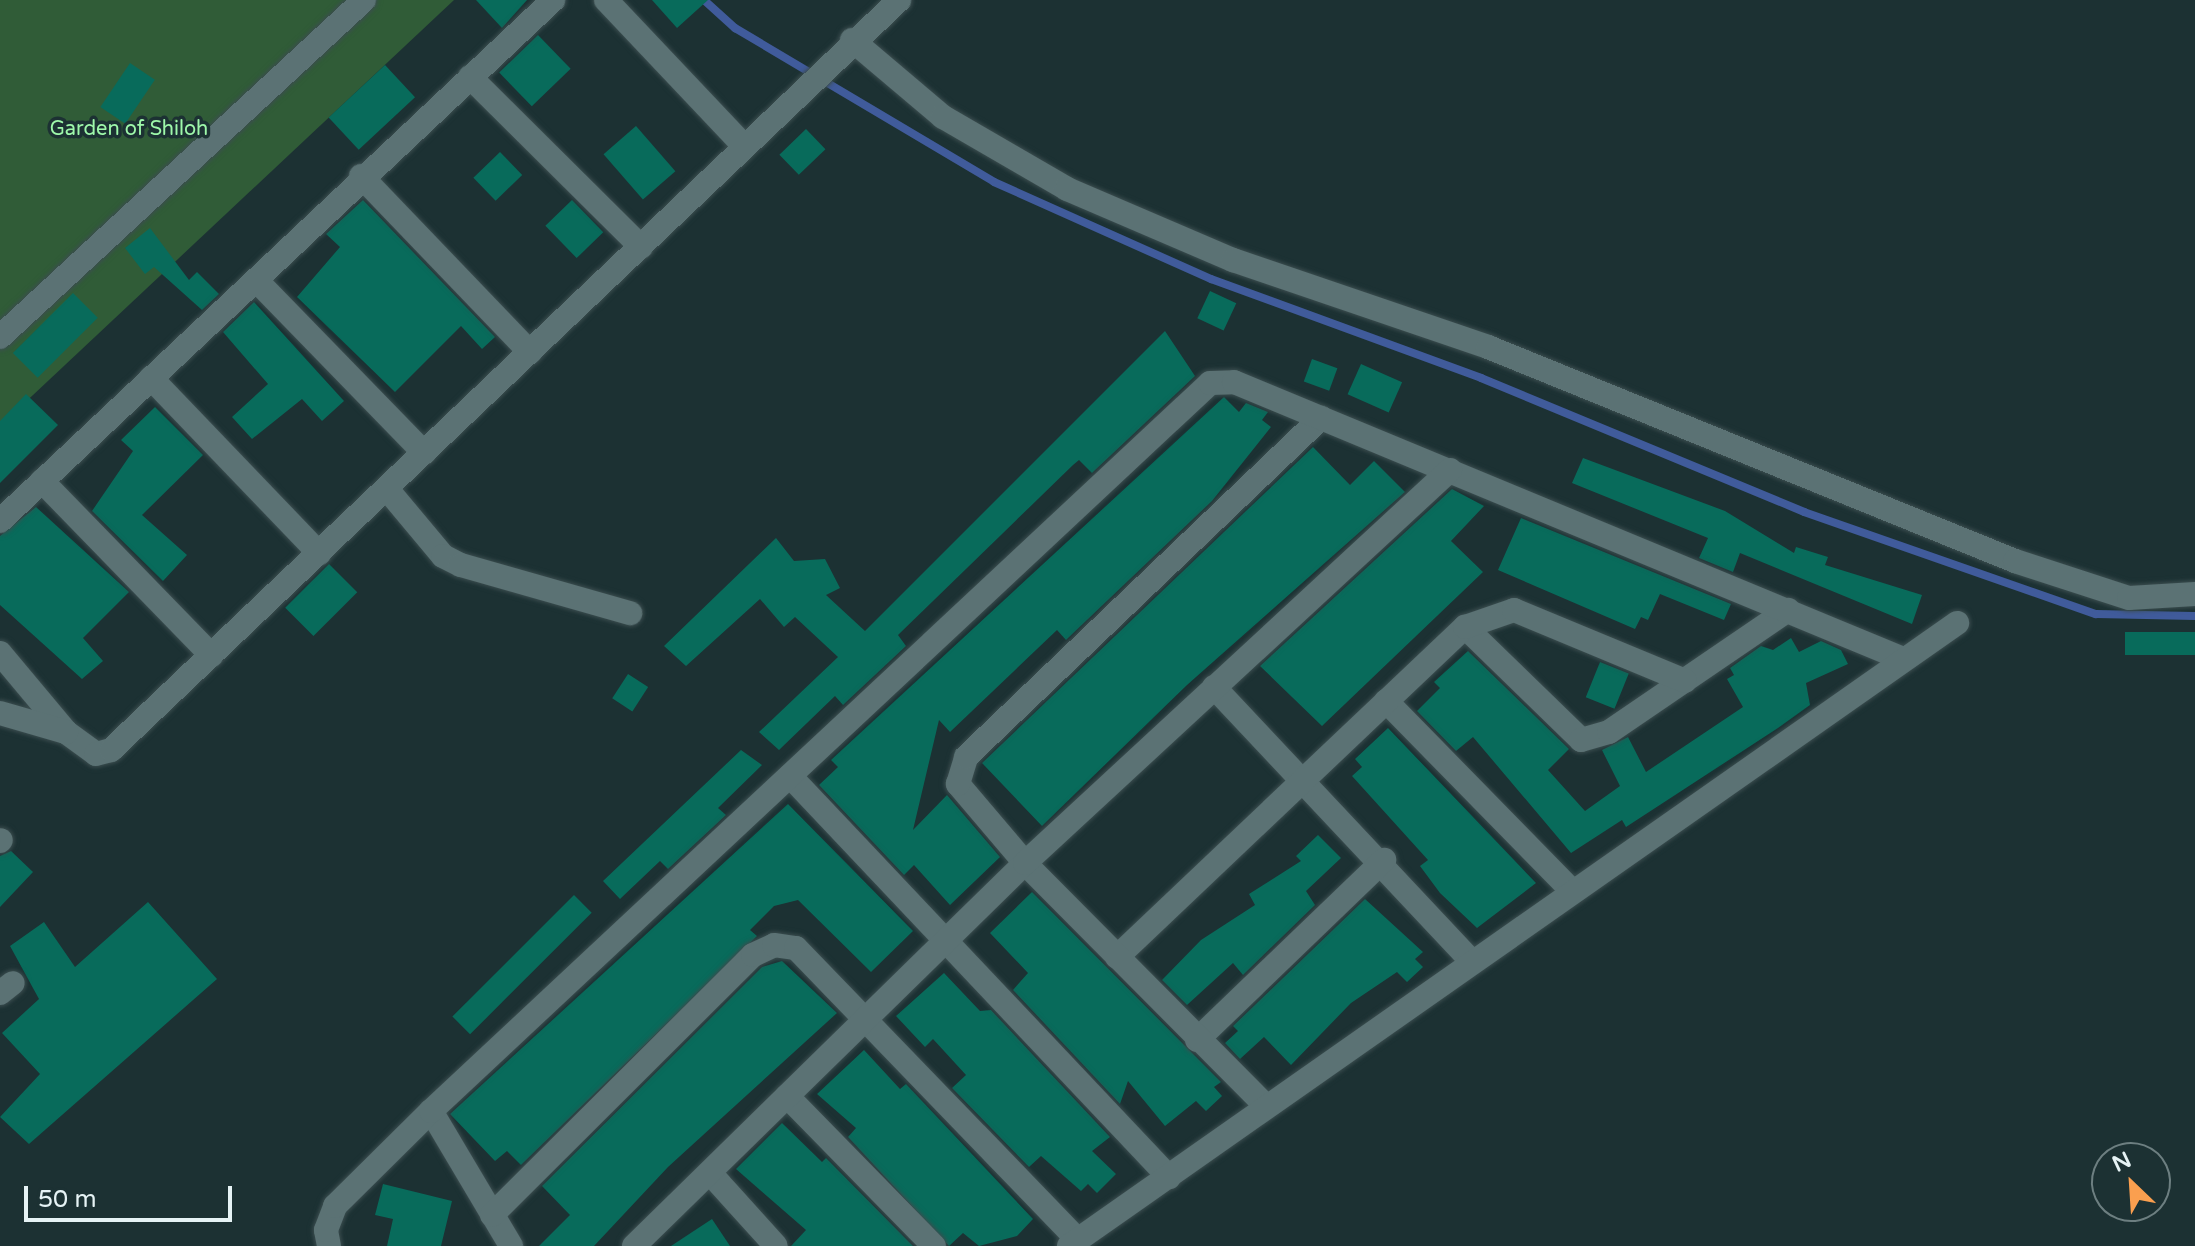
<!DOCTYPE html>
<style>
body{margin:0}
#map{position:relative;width:2195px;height:1246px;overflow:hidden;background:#1c3133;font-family:"Varela Round",sans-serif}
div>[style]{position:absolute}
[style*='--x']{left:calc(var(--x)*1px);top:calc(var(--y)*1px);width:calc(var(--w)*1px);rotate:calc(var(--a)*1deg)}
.green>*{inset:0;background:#305c37}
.stream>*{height:8px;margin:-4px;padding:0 4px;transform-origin:4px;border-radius:4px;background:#405b9b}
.building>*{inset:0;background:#086b5b;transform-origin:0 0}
.roads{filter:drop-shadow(0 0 2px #3b4d4f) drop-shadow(0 0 2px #3b4d4f)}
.minor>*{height:24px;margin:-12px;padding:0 12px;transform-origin:12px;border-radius:12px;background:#5b7274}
span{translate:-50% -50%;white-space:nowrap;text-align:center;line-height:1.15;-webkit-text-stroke:7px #1c3133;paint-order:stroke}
.park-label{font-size:20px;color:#9ef8aa}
.north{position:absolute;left:2091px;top:1142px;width:80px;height:80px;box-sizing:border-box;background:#1c3133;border:2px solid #6d7f81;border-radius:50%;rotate:335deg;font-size:22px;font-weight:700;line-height:32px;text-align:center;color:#e6f3f5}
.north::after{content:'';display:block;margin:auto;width:28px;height:36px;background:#fa9f4f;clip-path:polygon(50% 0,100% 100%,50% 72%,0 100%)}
.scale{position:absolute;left:24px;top:1186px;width:208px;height:36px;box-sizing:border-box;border:4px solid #e6f3f5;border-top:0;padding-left:10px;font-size:24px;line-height:28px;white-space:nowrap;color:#e6f3f5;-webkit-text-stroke:6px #1c3133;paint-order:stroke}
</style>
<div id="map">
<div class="green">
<div style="clip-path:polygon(0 0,454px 0,0 426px)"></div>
</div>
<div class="stream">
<div style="--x:704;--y:0;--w:42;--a:42.1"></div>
<div style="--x:735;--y:28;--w:301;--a:30.7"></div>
<div style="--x:994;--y:182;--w:238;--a:24.1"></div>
<div style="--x:1211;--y:279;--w:288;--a:20.1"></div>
<div style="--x:1481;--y:378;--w:350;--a:22.5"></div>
<div style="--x:1804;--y:512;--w:309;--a:19.3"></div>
<div style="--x:2096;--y:614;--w:99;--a:1.2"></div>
</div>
<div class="building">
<div style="clip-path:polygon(476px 0,527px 0,502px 28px)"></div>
<div style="clip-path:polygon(652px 0,708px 0,677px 28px)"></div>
<div style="left:538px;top:35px;width:47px;height:54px;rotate:46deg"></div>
<div style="left:130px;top:63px;width:30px;height:53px;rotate:34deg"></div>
<div style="left:385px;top:65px;width:44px;height:77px;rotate:47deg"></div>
<div style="left:636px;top:126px;width:60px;height:43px;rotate:49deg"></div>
<div style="left:806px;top:129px;width:28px;height:37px;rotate:46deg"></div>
<div style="left:500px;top:152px;width:32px;height:37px;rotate:46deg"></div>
<div style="clip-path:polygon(363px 200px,495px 337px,482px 349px,461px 326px,395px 392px,297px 297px,340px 247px,326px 234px)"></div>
<div style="left:572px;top:200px;width:45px;height:37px;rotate:46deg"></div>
<div style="clip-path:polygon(150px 228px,189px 280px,197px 272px,219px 294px,202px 310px,154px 267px,145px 274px,125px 248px)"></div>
<div style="left:1210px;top:291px;width:29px;height:30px;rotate:25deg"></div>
<div style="left:73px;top:293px;width:35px;height:85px;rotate:45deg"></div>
<div style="clip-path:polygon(254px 302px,344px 401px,322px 421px,302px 399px,252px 439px,232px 417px,268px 384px,223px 332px)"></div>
<div style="clip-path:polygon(1165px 331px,1195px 376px,1092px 473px,1079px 460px,1073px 465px,898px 635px,906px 646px,843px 705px,835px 696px,779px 750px,759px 732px,838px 657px,795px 617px,784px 627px,760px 599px,686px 666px,664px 646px,776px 538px,794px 561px,825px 559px,840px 588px,826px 595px,865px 631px)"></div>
<div style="left:1312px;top:359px;width:27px;height:24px;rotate:20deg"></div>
<div style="left:1361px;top:364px;width:45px;height:33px;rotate:24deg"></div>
<div style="clip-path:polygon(26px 394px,58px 425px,0 483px,0 421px)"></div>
<div style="clip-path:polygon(1224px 397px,1239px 412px,1246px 403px,1268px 412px,1262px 420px,1271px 427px,1212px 501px,1066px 640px,1057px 630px,950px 732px,939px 720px,913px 830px,947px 795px,1000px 857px,950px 905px,914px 865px,904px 875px,819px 785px,838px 767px,831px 760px)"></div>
<div style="clip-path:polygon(155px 407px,203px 455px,142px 515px,187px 555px,163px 581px,92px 511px,133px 451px,121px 440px)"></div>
<div style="clip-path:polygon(1313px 447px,1350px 485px,1374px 461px,1405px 492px,1187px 685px,1042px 826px,982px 763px)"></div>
<div style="clip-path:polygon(1583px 458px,1725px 511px,1794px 553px,1796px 547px,1828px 557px,1825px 565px,1922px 595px,1912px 624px,1740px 553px,1733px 572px,1699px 558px,1708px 538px,1572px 483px)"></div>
<div style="clip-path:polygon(1452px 489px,1484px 506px,1451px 541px,1483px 572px,1322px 726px,1260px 666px)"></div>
<div style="clip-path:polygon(36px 507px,129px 592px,83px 638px,103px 661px,82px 679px,0 605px,0 536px)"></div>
<div style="clip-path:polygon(1521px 518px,1731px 604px,1724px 620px,1660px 594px,1648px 620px,1641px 617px,1635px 629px,1498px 570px)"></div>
<div style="left:329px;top:564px;width:40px;height:62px;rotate:45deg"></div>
<div style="left:2125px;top:632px;width:70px;height:23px"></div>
<div style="clip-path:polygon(1791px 638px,1799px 652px,1821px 641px,1841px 650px,1848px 664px,1806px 683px,1810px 705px,1778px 728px,1626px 827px,1622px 820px,1571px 853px,1473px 737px,1456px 751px,1417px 711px,1440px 688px,1434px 682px,1468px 651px,1569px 749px,1548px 770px,1585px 811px,1620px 786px,1602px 750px,1628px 737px,1646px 772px,1743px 707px,1727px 679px,1734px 675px,1730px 668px,1761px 646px,1773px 650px)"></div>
<div style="left:1600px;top:662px;width:31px;height:38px;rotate:22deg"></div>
<div style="left:628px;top:674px;width:24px;height:29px;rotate:33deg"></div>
<div style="clip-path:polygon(1388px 728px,1536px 883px,1477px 928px,1440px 893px,1420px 866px,1428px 860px,1352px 776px,1362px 767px,1355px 759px)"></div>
<div style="clip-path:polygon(741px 750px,762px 765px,718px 808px,726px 815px,668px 869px,660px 861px,620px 899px,603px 881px)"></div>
<div style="clip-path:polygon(788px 804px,913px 931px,871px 972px,798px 900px,774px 906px,750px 930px,757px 936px,521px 1165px,507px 1151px,495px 1161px,450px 1114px)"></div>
<div style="clip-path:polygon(1318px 835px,1341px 858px,1306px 891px,1315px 905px,1243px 975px,1233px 963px,1187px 1005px,1162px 980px,1201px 940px,1255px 905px,1249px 894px,1301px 861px,1296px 856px)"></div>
<div style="clip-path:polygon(11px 851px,33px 872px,0 907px,0 856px)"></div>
<div style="clip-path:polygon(1032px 892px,1221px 1082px,1214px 1087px,1222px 1096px,1206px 1111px,1196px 1101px,1165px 1126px,1128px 1081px,1120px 1104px,1013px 990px,1028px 973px,990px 933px)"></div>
<div style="left:574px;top:895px;width:25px;height:172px;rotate:45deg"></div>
<div style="clip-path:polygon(1365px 899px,1423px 952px,1415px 959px,1423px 967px,1407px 982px,1397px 972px,1351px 1003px,1291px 1065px,1264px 1037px,1240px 1059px,1225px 1043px,1238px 1031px,1233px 1026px)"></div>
<div style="clip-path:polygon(148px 902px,217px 979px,29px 1144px,0 1117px,40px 1074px,2px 1033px,39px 999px,10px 946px,44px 922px,75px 967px)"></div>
<div style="clip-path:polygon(782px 961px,837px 1013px,668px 1167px,594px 1246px,539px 1246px,570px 1215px,542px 1186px,762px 967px)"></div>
<div style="clip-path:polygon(944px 973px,980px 1011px,991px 1010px,1110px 1137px,1092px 1151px,1116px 1174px,1097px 1193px,1088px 1184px,1081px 1191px,1041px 1156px,1029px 1167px,952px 1088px,966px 1075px,933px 1039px,925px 1047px,896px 1016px)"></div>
<div style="clip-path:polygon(864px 1050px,900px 1089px,906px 1084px,1033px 1219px,1017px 1236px,979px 1246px,963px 1233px,949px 1246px,848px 1137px,856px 1128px,817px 1094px)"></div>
<div style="clip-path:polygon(782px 1123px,822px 1162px,826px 1158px,913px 1246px,791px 1246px,806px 1230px,736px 1169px)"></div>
<div style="clip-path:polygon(383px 1184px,452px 1201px,441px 1246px,387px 1246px,393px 1219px,375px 1215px)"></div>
<div style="clip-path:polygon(712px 1219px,730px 1246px,671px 1246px)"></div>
</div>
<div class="roads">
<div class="minor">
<div style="--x:606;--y:0;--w:199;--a:46.6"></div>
<div style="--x:852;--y:40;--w:119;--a:40.2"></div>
<div style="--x:943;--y:117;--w:143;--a:30.1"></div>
<div style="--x:1067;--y:189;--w:181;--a:23.2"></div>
<div style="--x:1233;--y:260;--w:269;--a:18.8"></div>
<div style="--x:1488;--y:347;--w:569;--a:22.1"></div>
<div style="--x:2015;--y:561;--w:120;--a:18"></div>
<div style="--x:2129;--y:598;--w:66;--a:-3.5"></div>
<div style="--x:470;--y:77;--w:241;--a:44.8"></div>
<div style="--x:361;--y:176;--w:244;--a:46.2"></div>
<div style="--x:256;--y:280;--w:241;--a:45.8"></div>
<div style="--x:0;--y:337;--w:496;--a:-42.8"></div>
<div style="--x:151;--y:378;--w:243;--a:46.2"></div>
<div style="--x:42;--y:481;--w:243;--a:45.8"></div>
<div style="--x:387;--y:489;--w:87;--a:50.1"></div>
<div style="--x:443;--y:556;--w:20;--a:27"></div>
<div style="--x:461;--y:565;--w:176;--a:15.9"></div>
<div style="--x:0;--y:521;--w:760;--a:-43.29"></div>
<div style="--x:1465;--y:627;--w:162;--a:44.2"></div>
<div style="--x:1581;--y:740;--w:29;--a:-16"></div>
<div style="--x:1609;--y:732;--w:217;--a:-34.3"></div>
<div style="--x:0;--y:653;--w:103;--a:50.1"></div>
<div style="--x:66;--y:732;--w:37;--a:36"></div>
<div style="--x:96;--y:754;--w:16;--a:-15"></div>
<div style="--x:111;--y:750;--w:1088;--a:-43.58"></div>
<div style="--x:1214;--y:687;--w:374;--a:46.8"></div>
<div style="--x:1386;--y:701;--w:263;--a:45.6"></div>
<div style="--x:0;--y:713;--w:69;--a:16.1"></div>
<div style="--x:790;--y:776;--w:552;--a:46.62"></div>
<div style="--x:0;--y:841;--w:1;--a:-45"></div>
<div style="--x:1117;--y:957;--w:480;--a:-43.5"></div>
<div style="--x:1465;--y:627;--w:52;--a:-19.1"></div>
<div style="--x:1514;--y:610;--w:185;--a:22.5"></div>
<div style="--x:0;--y:993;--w:16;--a:-38"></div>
<div style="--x:1197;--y:1040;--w:260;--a:-43.9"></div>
<div style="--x:787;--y:1096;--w:210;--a:45.6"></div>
<div style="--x:1266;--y:1106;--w:342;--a:-134.8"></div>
<div style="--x:1025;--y:863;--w:104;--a:-130.3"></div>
<div style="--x:958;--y:784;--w:28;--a:-73"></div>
<div style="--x:966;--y:757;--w:491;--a:-43.7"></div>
<div style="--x:431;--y:1111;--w:157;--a:59.3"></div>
<div style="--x:710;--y:1173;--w:98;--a:47.9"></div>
<div style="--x:492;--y:1215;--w:368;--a:-44.9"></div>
<div style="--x:753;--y:955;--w:23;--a:-25"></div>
<div style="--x:774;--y:945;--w:22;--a:8"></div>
<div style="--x:796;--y:948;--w:406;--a:46"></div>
<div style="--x:329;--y:1246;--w:16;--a:-101"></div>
<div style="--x:326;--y:1230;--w:26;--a:-69"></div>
<div style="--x:335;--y:1206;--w:135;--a:-44.7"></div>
<div style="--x:431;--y:1111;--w:1066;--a:-43.06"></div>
<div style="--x:1210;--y:383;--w:24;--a:-2"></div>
<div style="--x:1234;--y:382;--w:724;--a:22.49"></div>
<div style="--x:634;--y:1246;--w:547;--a:-44.41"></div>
<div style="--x:1025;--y:863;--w:579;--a:-42.76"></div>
<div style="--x:1069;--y:1246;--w:1085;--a:-35.05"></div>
</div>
</div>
<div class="park-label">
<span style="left:129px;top:129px">Garden of Shiloh</span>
</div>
<div class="north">N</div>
<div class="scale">50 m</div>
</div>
